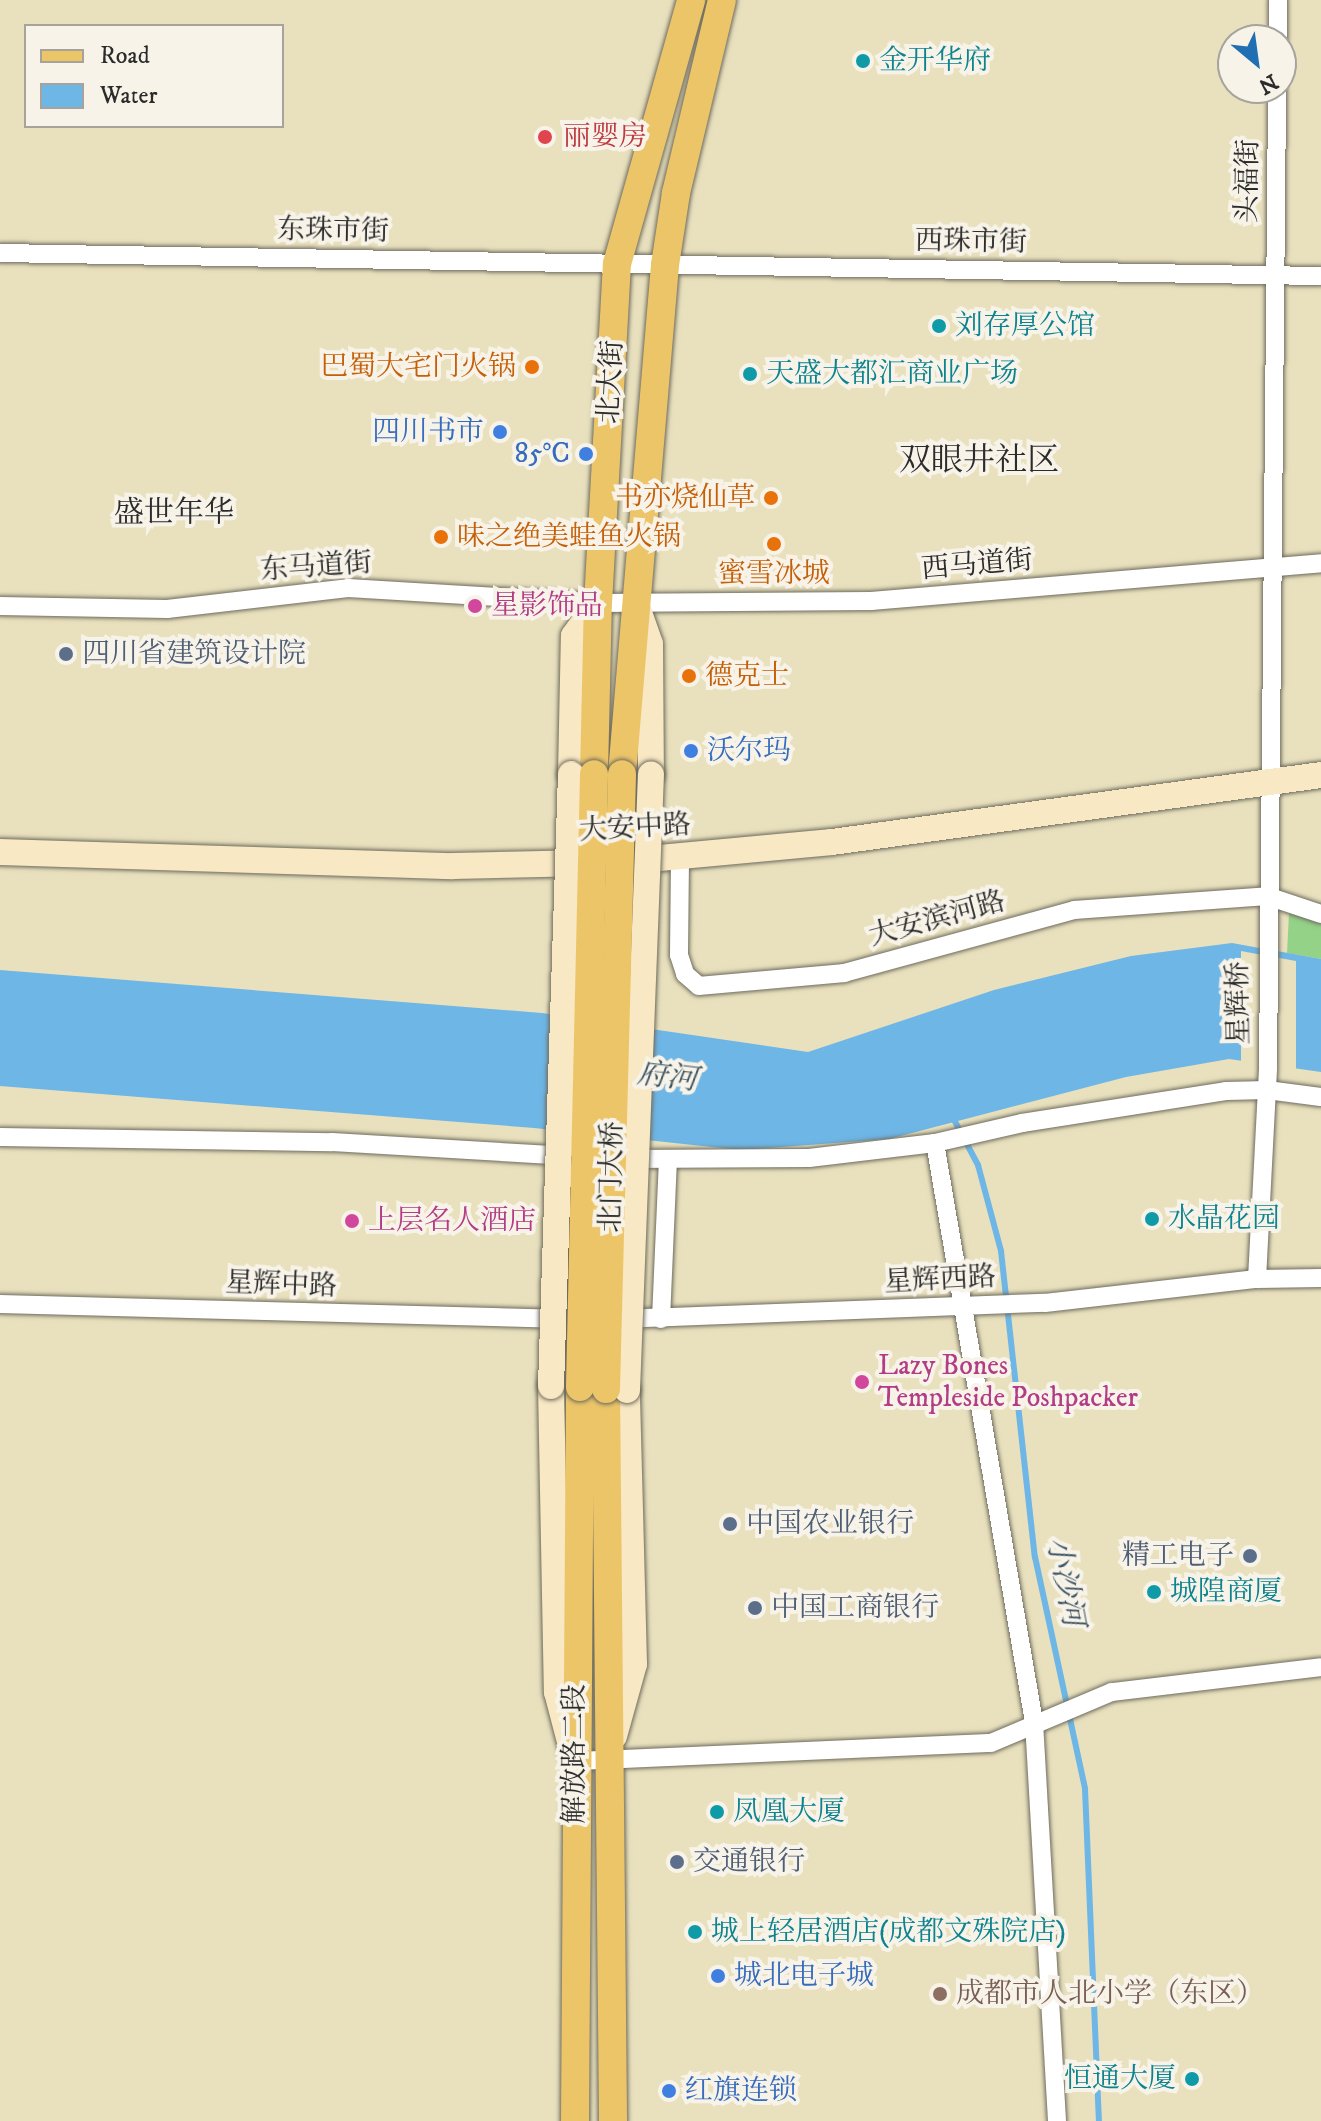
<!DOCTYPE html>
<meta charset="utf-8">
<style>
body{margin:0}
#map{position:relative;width:1321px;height:2121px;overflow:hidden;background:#e9e1be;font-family:"IM FELL DW Pica","Noto Serif SC",serif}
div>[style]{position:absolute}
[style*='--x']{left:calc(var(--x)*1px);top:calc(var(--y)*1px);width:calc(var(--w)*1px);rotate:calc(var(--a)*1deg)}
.green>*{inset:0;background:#94d288}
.water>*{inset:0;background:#6eb6e6}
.pier>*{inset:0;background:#e9e1be}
.stream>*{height:6px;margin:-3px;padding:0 3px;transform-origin:3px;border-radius:3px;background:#6eb6e6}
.roads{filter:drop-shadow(0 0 2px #6e6b5e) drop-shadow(0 0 2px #6e6b5e)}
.street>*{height:18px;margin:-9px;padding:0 9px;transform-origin:9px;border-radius:9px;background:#fff}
.secondary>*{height:26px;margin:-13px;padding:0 13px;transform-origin:13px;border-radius:13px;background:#f8e8c3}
.primary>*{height:28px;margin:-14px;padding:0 14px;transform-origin:14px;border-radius:14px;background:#edc569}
.bridges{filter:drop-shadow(0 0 2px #6e6b5e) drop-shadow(0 0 2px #6e6b5e)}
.secondary-bridge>*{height:26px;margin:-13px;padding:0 13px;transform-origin:13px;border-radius:13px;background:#f8e8c3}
.primary-bridge>*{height:28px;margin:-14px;padding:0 14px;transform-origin:14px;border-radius:14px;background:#edc569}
.dots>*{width:22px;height:22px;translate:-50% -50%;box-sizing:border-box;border:4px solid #f7f3e8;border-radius:50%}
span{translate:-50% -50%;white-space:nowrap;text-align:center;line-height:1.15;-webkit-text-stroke:8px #f7f3e8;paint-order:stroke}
.culture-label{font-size:28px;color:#0d838f}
.left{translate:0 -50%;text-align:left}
.right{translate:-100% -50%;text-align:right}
.health-label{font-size:28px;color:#be3a42}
.street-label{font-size:28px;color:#2b2b2b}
.food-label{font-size:28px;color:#c56008}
.shop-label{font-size:28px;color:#366cbe}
.hotel-label{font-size:28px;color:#b23c85}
.service-label{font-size:28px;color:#4e5e75}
.education-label{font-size:28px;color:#785e54}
.neighbourhood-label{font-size:30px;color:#2b2b2b}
.water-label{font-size:30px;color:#3f5563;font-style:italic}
.quarter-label{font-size:32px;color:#2b2b2b}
.legend{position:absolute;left:24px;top:24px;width:260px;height:104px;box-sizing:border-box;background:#f7f3e8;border:2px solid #a5a39c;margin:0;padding:10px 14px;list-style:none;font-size:24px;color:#2b2b2b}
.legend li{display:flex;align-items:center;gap:16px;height:40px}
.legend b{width:40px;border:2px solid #a5a39c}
.north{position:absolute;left:1217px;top:24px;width:80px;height:80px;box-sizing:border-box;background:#f7f3e8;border:2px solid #a5a39c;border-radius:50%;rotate:151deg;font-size:22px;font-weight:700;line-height:32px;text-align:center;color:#2b2b2b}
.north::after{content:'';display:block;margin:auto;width:28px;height:36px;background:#1f6fb2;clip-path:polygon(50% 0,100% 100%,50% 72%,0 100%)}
</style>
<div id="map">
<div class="green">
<div style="clip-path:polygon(1289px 913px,1321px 923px,1321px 959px,1287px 953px)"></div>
</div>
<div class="water">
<div style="clip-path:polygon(1232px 943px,1321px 959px,1321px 1072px,1229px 1059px,1126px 1077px,889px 1139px,740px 1150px,534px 1128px,0 1086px,0 970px,542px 1013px,808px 1052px,994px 990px,1131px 956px)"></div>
</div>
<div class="pier">
<div style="clip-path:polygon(1241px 951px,1296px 961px,1296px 1072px,1241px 1065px)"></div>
</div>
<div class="stream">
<div style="--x:951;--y:1114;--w:58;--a:62.1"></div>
<div style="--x:978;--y:1165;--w:89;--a:75"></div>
<div style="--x:1001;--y:1251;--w:308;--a:83.7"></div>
<div style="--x:1035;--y:1557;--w:237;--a:77.8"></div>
<div style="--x:1085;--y:1789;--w:332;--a:87.6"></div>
</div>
<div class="roads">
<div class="street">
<div style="--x:1278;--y:40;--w:40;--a:-90"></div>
<div style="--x:0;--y:253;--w:1321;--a:1"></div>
<div style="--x:0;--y:606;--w:167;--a:1"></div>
<div style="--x:167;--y:609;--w:182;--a:-6.6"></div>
<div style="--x:348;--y:588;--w:250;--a:3.4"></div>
<div style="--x:598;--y:603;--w:273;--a:-0.4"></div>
<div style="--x:871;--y:601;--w:452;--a:-4.8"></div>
<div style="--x:680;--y:858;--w:97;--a:90.6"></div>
<div style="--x:679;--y:955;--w:20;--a:72"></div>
<div style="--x:685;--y:974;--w:18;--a:41"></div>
<div style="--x:699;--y:986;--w:146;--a:-5.1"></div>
<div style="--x:844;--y:973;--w:238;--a:-15.3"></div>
<div style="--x:1074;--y:910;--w:194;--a:-4.1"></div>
<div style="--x:1267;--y:896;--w:57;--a:18.4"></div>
<div style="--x:0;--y:1137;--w:332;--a:0.9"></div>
<div style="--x:332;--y:1142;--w:237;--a:3.4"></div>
<div style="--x:935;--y:1143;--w:587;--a:80.3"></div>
<div style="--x:1034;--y:1722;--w:400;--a:86.7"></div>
<div style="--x:626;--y:1159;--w:183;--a:-0.3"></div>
<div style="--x:809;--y:1158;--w:127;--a:-6.8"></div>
<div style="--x:935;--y:1143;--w:89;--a:-12.9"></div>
<div style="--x:1022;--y:1123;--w:206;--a:-8.9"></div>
<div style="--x:1226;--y:1091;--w:41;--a:-1.4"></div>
<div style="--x:1267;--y:1090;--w:54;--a:7.4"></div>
<div style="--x:1257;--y:1279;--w:210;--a:-87"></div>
<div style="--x:1268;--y:1069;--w:981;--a:-89.47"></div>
<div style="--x:0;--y:1304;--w:565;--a:1.52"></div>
<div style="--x:619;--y:1319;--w:426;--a:-2.2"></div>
<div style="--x:1045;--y:1303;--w:213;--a:-6.5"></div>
<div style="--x:1257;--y:1279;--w:64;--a:-0.9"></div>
<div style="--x:661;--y:1319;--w:158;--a:-87.5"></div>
<div style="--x:575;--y:1761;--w:416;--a:-2.5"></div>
<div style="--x:991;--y:1743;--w:131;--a:-22.9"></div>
<div style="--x:1112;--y:1692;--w:210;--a:-6.8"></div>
</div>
<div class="secondary">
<div style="--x:636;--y:604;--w:42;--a:70.7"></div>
<div style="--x:650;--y:644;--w:130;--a:89.6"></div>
<div style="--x:571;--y:774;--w:138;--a:-88.8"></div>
<div style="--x:574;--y:636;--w:41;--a:-54"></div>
<div style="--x:0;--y:852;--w:453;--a:1.8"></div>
<div style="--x:453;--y:866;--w:135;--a:-1.3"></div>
<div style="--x:627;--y:861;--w:206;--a:-5.3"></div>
<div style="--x:832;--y:842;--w:494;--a:-7.8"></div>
<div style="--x:551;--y:1386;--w:306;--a:88.9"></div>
<div style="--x:557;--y:1692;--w:63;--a:75.3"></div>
<div style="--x:614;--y:1736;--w:75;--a:-74.5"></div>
<div style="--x:634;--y:1664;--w:274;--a:-91.5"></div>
</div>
<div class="primary">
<div style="--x:594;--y:774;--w:171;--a:-88.7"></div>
<div style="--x:598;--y:603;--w:340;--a:-86.8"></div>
<div style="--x:617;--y:264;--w:274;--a:-74.3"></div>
<div style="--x:622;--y:774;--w:511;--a:-85.17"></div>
<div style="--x:665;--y:265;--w:73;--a:-81.3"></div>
<div style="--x:676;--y:193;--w:198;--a:-76.6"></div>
<div style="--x:606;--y:1389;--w:732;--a:89.45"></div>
<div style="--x:575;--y:2121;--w:734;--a:-89.61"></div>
</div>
</div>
<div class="bridges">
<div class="secondary-bridge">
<div style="--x:551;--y:1386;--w:612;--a:-88.13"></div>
<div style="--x:627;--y:1390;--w:616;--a:-87.77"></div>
</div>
<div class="primary-bridge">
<div style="--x:580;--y:1387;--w:613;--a:-88.69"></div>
<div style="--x:606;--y:1389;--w:615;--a:-88.51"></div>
</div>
</div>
<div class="dots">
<div style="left:863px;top:61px;background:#0f9aa8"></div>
<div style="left:545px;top:137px;background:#e0444e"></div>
<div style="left:939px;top:326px;background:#0f9aa8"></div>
<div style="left:532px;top:367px;background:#e8710a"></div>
<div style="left:750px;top:374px;background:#0f9aa8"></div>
<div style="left:500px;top:432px;background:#3f7fe0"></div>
<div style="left:586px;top:454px;background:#3f7fe0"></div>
<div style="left:771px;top:498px;background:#e8710a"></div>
<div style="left:441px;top:537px;background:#e8710a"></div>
<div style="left:774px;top:544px;background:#e8710a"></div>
<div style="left:475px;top:606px;background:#d1479c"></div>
<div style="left:66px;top:654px;background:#5c6f8a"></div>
<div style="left:689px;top:676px;background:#e8710a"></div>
<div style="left:691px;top:751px;background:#3f7fe0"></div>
<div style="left:1152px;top:1219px;background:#0f9aa8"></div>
<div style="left:352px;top:1221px;background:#d1479c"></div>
<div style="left:862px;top:1382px;background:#d1479c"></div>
<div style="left:730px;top:1524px;background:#5c6f8a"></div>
<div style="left:1250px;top:1556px;background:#5c6f8a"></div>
<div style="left:1154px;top:1592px;background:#0f9aa8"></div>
<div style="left:755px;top:1608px;background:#5c6f8a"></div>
<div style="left:717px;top:1812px;background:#0f9aa8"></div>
<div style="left:677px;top:1862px;background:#5c6f8a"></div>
<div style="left:695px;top:1932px;background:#0f9aa8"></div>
<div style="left:718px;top:1976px;background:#3f7fe0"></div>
<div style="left:940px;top:1994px;background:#8d6e63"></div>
<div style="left:1192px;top:2079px;background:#0f9aa8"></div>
<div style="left:669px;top:2091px;background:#3f7fe0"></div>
</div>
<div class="culture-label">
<span class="left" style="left:879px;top:61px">金开华府</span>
<span class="left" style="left:955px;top:326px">刘存厚公馆</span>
<span class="left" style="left:766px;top:374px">天盛大都汇商业广场</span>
<span class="left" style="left:1168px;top:1219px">水晶花园</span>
<span class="left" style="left:1170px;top:1592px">城隍商厦</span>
<span class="left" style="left:733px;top:1812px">凤凰大厦</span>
<span class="left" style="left:711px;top:1932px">城上轻居酒店(成都文殊院店)</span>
<span class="right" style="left:1176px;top:2079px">恒通大厦</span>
</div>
<div class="health-label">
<span class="left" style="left:563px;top:137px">丽婴房</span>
</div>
<div class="street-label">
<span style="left:1248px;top:181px;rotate:-89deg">头福街</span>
<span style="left:333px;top:231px;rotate:1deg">东珠市街</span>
<span style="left:971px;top:242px;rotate:1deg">西珠市街</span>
<span style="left:611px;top:382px;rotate:-87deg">北大街</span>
<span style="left:977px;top:565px;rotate:-5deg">西马道街</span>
<span style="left:316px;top:567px;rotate:-4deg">东马道街</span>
<span style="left:635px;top:828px;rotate:-3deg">大安中路</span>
<span style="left:937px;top:919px;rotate:-15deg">大安滨河路</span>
<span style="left:1239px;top:1003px;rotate:-91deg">星辉桥</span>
<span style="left:612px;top:1177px;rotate:-89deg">北门大桥</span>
<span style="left:940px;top:1280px;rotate:-3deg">星辉西路</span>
<span style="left:281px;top:1285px;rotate:2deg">星辉中路</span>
<span style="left:575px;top:1754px;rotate:-90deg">解放路二段</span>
</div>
<div class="food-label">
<span class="right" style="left:516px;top:367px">巴蜀大宅门火锅</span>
<span class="right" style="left:755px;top:498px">书亦烧仙草</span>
<span class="left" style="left:457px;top:537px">味之绝美蛙鱼火锅</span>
<span style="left:774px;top:574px">蜜雪冰城</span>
<span class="left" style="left:705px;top:676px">德克士</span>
</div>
<div class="shop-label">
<span class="right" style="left:484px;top:432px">四川书市</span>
<span class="right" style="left:570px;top:454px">85°C</span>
<span class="left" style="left:707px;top:751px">沃尔玛</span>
<span class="left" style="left:734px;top:1976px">城北电子城</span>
<span class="left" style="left:685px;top:2091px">红旗连锁</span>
</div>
<div class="hotel-label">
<span class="left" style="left:491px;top:606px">星影饰品</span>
<span class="left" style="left:368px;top:1221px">上层名人酒店</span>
<span class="left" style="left:878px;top:1382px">Lazy Bones<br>Templeside Poshpacker</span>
</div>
<div class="service-label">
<span class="left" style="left:82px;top:654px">四川省建筑设计院</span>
<span class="left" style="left:746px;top:1524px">中国农业银行</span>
<span class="right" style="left:1234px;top:1556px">精工电子</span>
<span class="left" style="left:771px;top:1608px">中国工商银行</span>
<span class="left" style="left:693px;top:1862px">交通银行</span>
</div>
<div class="education-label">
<span class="left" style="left:956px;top:1994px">成都市人北小学（东区）</span>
</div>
<div class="neighbourhood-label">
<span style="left:174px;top:514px">盛世年华</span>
</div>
<div class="water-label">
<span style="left:667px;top:1078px;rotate:7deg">府河</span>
<span style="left:1064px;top:1582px;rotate:79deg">小沙河</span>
</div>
<div class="quarter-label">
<span style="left:979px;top:461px">双眼井社区</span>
</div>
<ul class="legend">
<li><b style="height:10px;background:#edc569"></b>Road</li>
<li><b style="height:22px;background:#6eb6e6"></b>Water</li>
</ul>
<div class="north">N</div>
</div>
